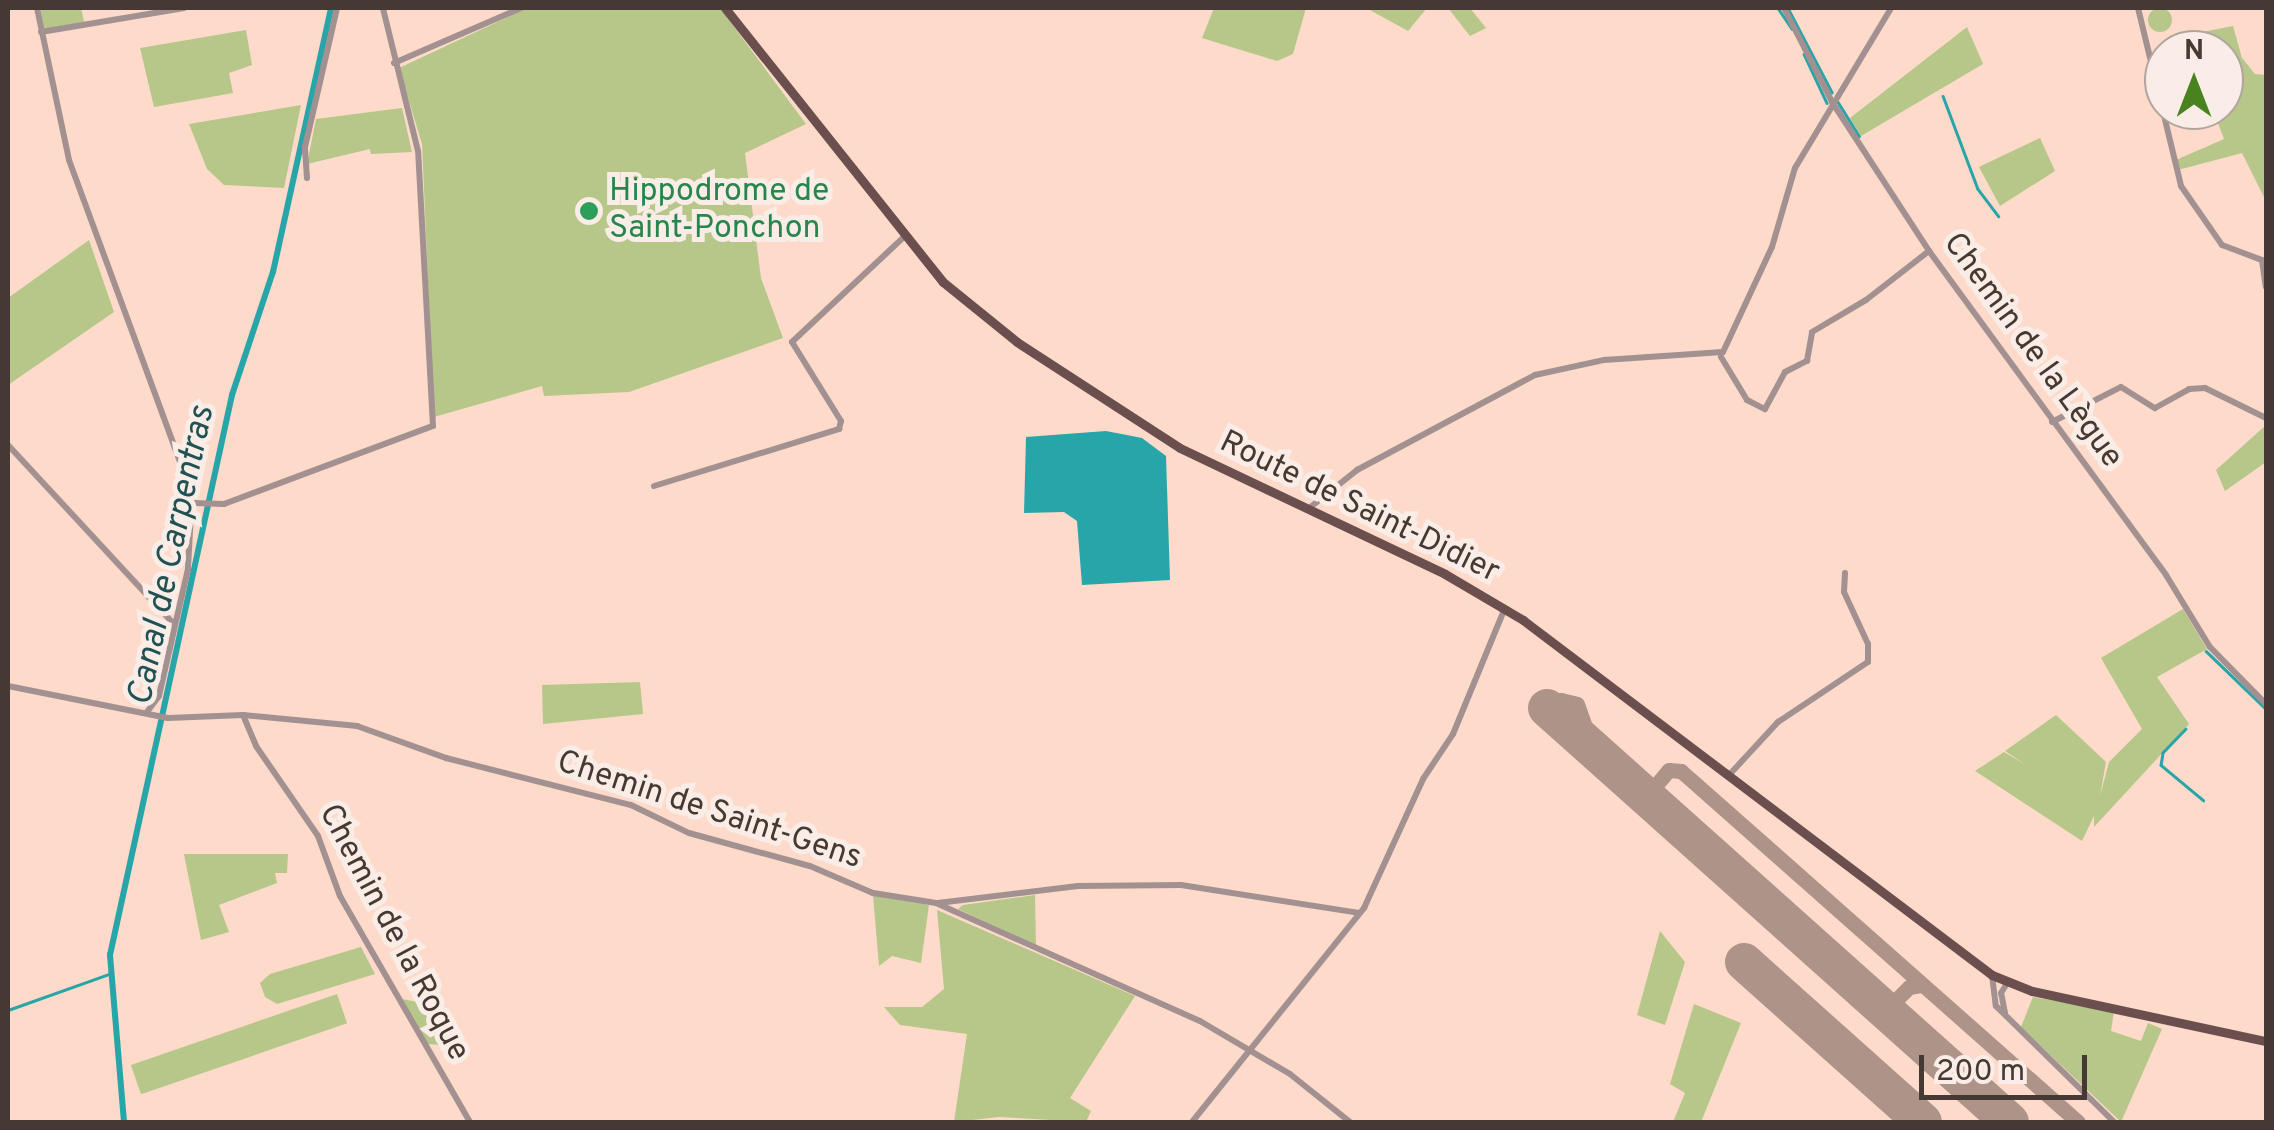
<!DOCTYPE html>
<meta charset="utf-8">
<style>
body{margin:0}
#map{position:relative;width:2274px;height:1130px;overflow:hidden;background:#fddaca;font-family:Overpass,sans-serif}
div>[style]{position:absolute}
[style*='--x']{left:calc(var(--x)*1px);top:calc(var(--y)*1px);width:calc(var(--w)*1px);rotate:calc(var(--a)*1deg)}
.green>*{inset:0;background:#b6c789;transform-origin:0 0}
.round{border-radius:50%}
.water>*{inset:0;background:#28a5a8}
.stream>*{height:2.5px;margin:-1.25px;padding:0 1.25px;transform-origin:1.25px;border-radius:1.25px;background:#28a5a8}
.canal>*{height:6px;margin:-3px;padding:0 3px;transform-origin:3px;border-radius:3px;background:#28a5a8}
.taxiway>*{height:15px;margin:-7.5px;padding:0 7.5px;transform-origin:7.5px;border-radius:7.5px;background:#ad9388}
.runway>*{height:38px;margin:-19px;padding:0 19px;transform-origin:19px;border-radius:19px;background:#ad9388}
.minor>*{height:6px;margin:-3px;padding:0 3px;transform-origin:3px;border-radius:3px;background:#a29190}
.major>*{height:9px;margin:-4.5px;padding:0 4.5px;transform-origin:4.5px;border-radius:4.5px;background:#6b4f4e}
.dots>*{width:28px;height:28px;translate:-50% -50%;box-sizing:border-box;border:5px solid #faece6;border-radius:50%}
span{translate:-50% -50%;white-space:nowrap;text-align:center;line-height:1.15;-webkit-text-stroke:10px #faece6;paint-order:stroke}
.leisure-label{font-size:32px;color:#27864d}
.left{translate:0 -50%;text-align:left}
.street-label{font-size:32px;color:#463832}
.water-label{font-size:35px;color:#205254;font-style:italic}
.frame{position:absolute;inset:0;border:10px solid #463832;pointer-events:none}
.north{position:absolute;left:2144px;top:30px;width:100px;height:100px;box-sizing:border-box;background:#faece6;border:2px solid #b2a49e;border-radius:50%;rotate:0deg;font-size:28px;font-weight:700;line-height:40px;text-align:center;color:#463832}
.north::after{content:'';display:block;margin:auto;width:35px;height:45px;background:#48831f;clip-path:polygon(50% 0,100% 100%,50% 72%,0 100%)}
.scale{position:absolute;left:1919px;top:1055px;width:168px;height:45px;box-sizing:border-box;border:5px solid #463832;border-top:0;padding-left:12px;font-size:30px;line-height:35px;white-space:nowrap;color:#463832;-webkit-text-stroke:8px #faece6;paint-order:stroke}
</style>
<div id="map">
<div class="green">
<div class="round" style="left:2148px;top:8px;width:24px;height:24px"></div>
<div style="clip-path:polygon(40px 8px,81px 8px,84px 22px,44px 29px)"></div>
<div style="clip-path:polygon(527px 8px,720px 8px,806px 124px,745px 153px,761px 278px,783px 338px,629px 392px,544px 396px,542px 386px,434px 417px,422px 144px,399px 68px)"></div>
<div style="clip-path:polygon(1214px 8px,1306px 8px,1293px 54px,1277px 61px,1202px 38px)"></div>
<div style="clip-path:polygon(1427px 8px,1408px 31px,1368px 9px,1370px 8px)"></div>
<div style="clip-path:polygon(1448px 8px,1470px 8px,1486px 28px,1470px 36px)"></div>
<div style="clip-path:polygon(2233px 26px,2242px 58px,2255px 74px,2266px 75px,2266px 201px,2242px 153px,2178px 170px,2176px 160px,2224px 139px,2213px 110px,2224px 110px,2224px 50px,2193px 50px,2187px 35px)"></div>
<div style="clip-path:polygon(1967px 27px,1983px 64px,1861px 136px,1850px 118px)"></div>
<div style="clip-path:polygon(246px 30px,252px 65px,229px 73px,233px 93px,154px 107px,140px 48px)"></div>
<div style="clip-path:polygon(301px 105px,284px 188px,224px 185px,207px 169px,189px 124px)"></div>
<div style="clip-path:polygon(402px 108px,412px 152px,371px 154px,370px 149px,307px 164px,316px 119px)"></div>
<div style="clip-path:polygon(2040px 138px,2055px 171px,2000px 206px,1979px 167px)"></div>
<div style="clip-path:polygon(89px 240px,114px 312px,8px 385px,8px 298px)"></div>
<div style="clip-path:polygon(2266px 425px,2266px 462px,2225px 491px,2216px 470px)"></div>
<div style="clip-path:polygon(2183px 609px,2207px 649px,2157px 677px,2189px 724px,2094px 827px,2094px 816px,2082px 841px,1975px 771px,2004px 752px,2026px 765px,2005px 751px,2056px 715px,2106px 762px,2100px 796px,2109px 762px,2142px 729px,2101px 658px)"></div>
<div style="clip-path:polygon(640px 682px,643px 714px,543px 724px,542px 685px)"></div>
<div style="clip-path:polygon(184px 854px,288px 854px,287px 873px,275px 873px,277px 883px,219px 905px,229px 932px,201px 940px)"></div>
<div style="clip-path:polygon(873px 895px,929px 905px,921px 963px,892px 956px,879px 966px)"></div>
<div style="clip-path:polygon(1035px 895px,1036px 946px,958px 909px,963px 905px)"></div>
<div style="clip-path:polygon(937px 910px,1135px 996px,1070px 1098px,1091px 1111px,1086px 1122px,999px 1117px,954px 1122px,967px 1034px,900px 1025px,884px 1007px,922px 1007px,944px 989px)"></div>
<div style="clip-path:polygon(1660px 931px,1685px 962px,1665px 1025px,1637px 1015px)"></div>
<div style="clip-path:polygon(361px 947px,375px 974px,277px 1004px,265px 997px,260px 983px,270px 974px)"></div>
<div style="left:337px;top:994px;width:31px;height:218px;rotate:71deg"></div>
<div style="clip-path:polygon(2033px 997px,2114px 1011px,2111px 1031px,2141px 1041px,2148px 1023px,2162px 1029px,2121px 1122px,2021px 1027px)"></div>
<div style="clip-path:polygon(402px 999px,444px 1007px,442px 1045px,427px 1044px)"></div>
<div style="clip-path:polygon(1694px 1004px,1741px 1023px,1701px 1122px,1673px 1122px,1685px 1093px,1670px 1084px)"></div>
</div>
<div class="water">
<div style="clip-path:polygon(1106px 431px,1142px 438px,1166px 456px,1170px 580px,1082px 585px,1077px 521px,1064px 512px,1024px 513px,1026px 437px)"></div>
</div>
<div class="stream">
<div style="--x:1778;--y:8;--w:25;--a:56"></div>
<div style="--x:1788;--y:8;--w:95;--a:62.4"></div>
<div style="--x:1804;--y:54;--w:54;--a:64.9"></div>
<div style="--x:1943;--y:96;--w:99;--a:69.4"></div>
<div style="--x:1978;--y:189;--w:34;--a:53"></div>
<div style="--x:1838;--y:102;--w:40;--a:58"></div>
<div style="--x:2206;--y:651;--w:83;--a:44"></div>
<div style="--x:2186;--y:729;--w:33;--a:134"></div>
<div style="--x:2163;--y:753;--w:12;--a:99"></div>
<div style="--x:2161;--y:765;--w:55;--a:39.8"></div>
<div style="--x:8;--y:1010;--w:107;--a:-19.6"></div>
</div>
<div class="canal">
<div style="--x:124;--y:1122;--w:168;--a:-94.8"></div>
<div style="--x:110;--y:955;--w:573;--a:-77.71"></div>
<div style="--x:232;--y:395;--w:130;--a:-71.6"></div>
<div style="--x:273;--y:272;--w:270;--a:-77.6"></div>
</div>
<div class="taxiway">
<div style="--x:1552;--y:712;--w:15;--a:-53"></div>
<div style="--x:1561;--y:700;--w:16;--a:14"></div>
<div style="--x:1577;--y:704;--w:48;--a:70.4"></div>
<div style="--x:1646;--y:797;--w:35;--a:-50"></div>
<div style="--x:1669;--y:770;--w:12;--a:5"></div>
<div style="--x:1681;--y:771;--w:530;--a:41.48"></div>
<div style="--x:1895;--y:1002;--w:20;--a:84"></div>
<div style="--x:1877;--y:1004;--w:15;--a:0"></div>
<div style="--x:1892;--y:1004;--w:24;--a:-45"></div>
<div style="--x:1909;--y:987;--w:12;--a:-9"></div>
</div>
<div class="runway">
<div style="--x:1547;--y:708;--w:621;--a:41.8"></div>
<div style="--x:1744;--y:962;--w:240;--a:41.8"></div>
</div>
<div class="minor">
<div style="--x:37;--y:8;--w:155;--a:78.1"></div>
<div style="--x:69;--y:160;--w:356;--a:69.8"></div>
<div style="--x:192;--y:494;--w:75;--a:93.1"></div>
<div style="--x:188;--y:569;--w:130;--a:102.9"></div>
<div style="--x:159;--y:696;--w:20;--a:127"></div>
<div style="--x:1784;--y:8;--w:106;--a:62.9"></div>
<div style="--x:1832;--y:102;--w:178;--a:56.9"></div>
<div style="--x:1929;--y:251;--w:401;--a:53.8"></div>
<div style="--x:2166;--y:575;--w:84;--a:58.6"></div>
<div style="--x:2210;--y:647;--w:80;--a:45.5"></div>
<div style="--x:2138;--y:8;--w:183;--a:76.4"></div>
<div style="--x:2181;--y:186;--w:72;--a:55.2"></div>
<div style="--x:2222;--y:245;--w:43;--a:20.6"></div>
<div style="--x:2262;--y:260;--w:27;--a:82"></div>
<div style="--x:41;--y:32;--w:145;--a:-9.5"></div>
<div style="--x:394;--y:63;--w:138;--a:-23.4"></div>
<div style="--x:307;--y:178;--w:31;--a:-94"></div>
<div style="--x:305;--y:147;--w:143;--a:-77"></div>
<div style="--x:1721;--y:357;--w:50;--a:58.8"></div>
<div style="--x:1747;--y:400;--w:20;--a:27"></div>
<div style="--x:1765;--y:409;--w:42;--a:-61.6"></div>
<div style="--x:1785;--y:372;--w:25;--a:-27"></div>
<div style="--x:1807;--y:361;--w:29;--a:-80"></div>
<div style="--x:1812;--y:332;--w:63;--a:-30.7"></div>
<div style="--x:1866;--y:300;--w:80;--a:-37.9"></div>
<div style="--x:2052;--y:422;--w:77;--a:-26.9"></div>
<div style="--x:2121;--y:387;--w:40;--a:32"></div>
<div style="--x:2155;--y:408;--w:39;--a:-29"></div>
<div style="--x:2189;--y:389;--w:16;--a:-4"></div>
<div style="--x:2205;--y:388;--w:68;--a:26.2"></div>
<div style="--x:8;--y:445;--w:244;--a:47.2"></div>
<div style="--x:654;--y:486;--w:194;--a:-17.1"></div>
<div style="--x:839;--y:429;--w:8;--a:-76"></div>
<div style="--x:841;--y:421;--w:93;--a:-121.8"></div>
<div style="--x:792;--y:342;--w:155;--a:-43.2"></div>
<div style="--x:193;--y:503;--w:31;--a:2"></div>
<div style="--x:224;--y:504;--w:223;--a:-20.5"></div>
<div style="--x:433;--y:426;--w:275;--a:-93.1"></div>
<div style="--x:418;--y:151;--w:147;--a:-103.8"></div>
<div style="--x:1308;--y:509;--w:63;--a:-38.5"></div>
<div style="--x:1357;--y:470;--w:202;--a:-28.1"></div>
<div style="--x:1535;--y:375;--w:71;--a:-12.3"></div>
<div style="--x:1604;--y:360;--w:119;--a:-3.8"></div>
<div style="--x:1723;--y:352;--w:116;--a:-65"></div>
<div style="--x:1772;--y:247;--w:82;--a:-73.8"></div>
<div style="--x:1795;--y:168;--w:187;--a:-59"></div>
<div style="--x:8;--y:686;--w:163;--a:11.3"></div>
<div style="--x:168;--y:718;--w:75;--a:-2.3"></div>
<div style="--x:243;--y:715;--w:115;--a:5.5"></div>
<div style="--x:357;--y:726;--w:95;--a:19.8"></div>
<div style="--x:446;--y:758;--w:191;--a:14.3"></div>
<div style="--x:631;--y:805;--w:64;--a:25.8"></div>
<div style="--x:689;--y:833;--w:125;--a:15.3"></div>
<div style="--x:810;--y:866;--w:69;--a:23.2"></div>
<div style="--x:873;--y:893;--w:64;--a:9"></div>
<div style="--x:936;--y:903;--w:289;--a:24.1"></div>
<div style="--x:1200;--y:1021;--w:104;--a:30.5"></div>
<div style="--x:1290;--y:1074;--w:77;--a:38.7"></div>
<div style="--x:243;--y:715;--w:34;--a:67"></div>
<div style="--x:256;--y:746;--w:109;--a:55.4"></div>
<div style="--x:318;--y:836;--w:64;--a:69.9"></div>
<div style="--x:340;--y:896;--w:261;--a:60.1"></div>
<div style="--x:1730;--y:774;--w:71;--a:-47.3"></div>
<div style="--x:1778;--y:722;--w:108;--a:-33.7"></div>
<div style="--x:1868;--y:662;--w:18;--a:-90"></div>
<div style="--x:1868;--y:644;--w:57;--a:-114.8"></div>
<div style="--x:1844;--y:592;--w:19;--a:-87"></div>
<div style="--x:938;--y:903;--w:141;--a:-6.9"></div>
<div style="--x:1078;--y:886;--w:103;--a:-0.6"></div>
<div style="--x:1181;--y:885;--w:180;--a:8.9"></div>
<div style="--x:1992;--y:975;--w:31;--a:83"></div>
<div style="--x:1996;--y:1006;--w:165;--a:44.5"></div>
<div style="--x:2005;--y:1013;--w:20;--a:-101"></div>
<div style="--x:2001;--y:993;--w:13;--a:-58"></div>
<div style="--x:1192;--y:1122;--w:275;--a:-51.2"></div>
<div style="--x:1364;--y:908;--w:142;--a:-65.4"></div>
<div style="--x:1423;--y:779;--w:54;--a:-56.3"></div>
<div style="--x:1453;--y:734;--w:136;--a:-67.6"></div>
</div>
<div class="major">
<div style="--x:725;--y:8;--w:350;--a:51.5"></div>
<div style="--x:943;--y:282;--w:95;--a:39"></div>
<div style="--x:1017;--y:342;--w:194;--a:33"></div>
<div style="--x:1180;--y:448;--w:293;--a:25.4"></div>
<div style="--x:1445;--y:574;--w:91;--a:30.5"></div>
<div style="--x:1523;--y:620;--w:588;--a:37.12"></div>
<div style="--x:1992;--y:975;--w:43;--a:21.8"></div>
<div style="--x:2032;--y:991;--w:239;--a:12.1"></div>
</div>
<div class="dots">
<div style="left:589px;top:211px;background:#2e9e5b"></div>
</div>
<div class="leisure-label">
<span class="left" style="left:609px;top:211px">Hippodrome de<br>Saint-Ponchon</span>
</div>
<div class="street-label">
<span style="left:2032px;top:351px;rotate:54deg">Chemin de la Lègue</span>
<span style="left:1359px;top:508px;rotate:26deg">Route de Saint-Didier</span>
<span style="left:709px;top:811px;rotate:18deg">Chemin de Saint-Gens</span>
<span style="left:393px;top:933px;rotate:62deg">Chemin de la Roque</span>
</div>
<div class="water-label">
<span style="left:172px;top:556px;rotate:-78deg">Canal de Carpentras</span>
</div>
<div class="frame"></div>
<div class="north">N</div>
<div class="scale">200 m</div>
</div>
